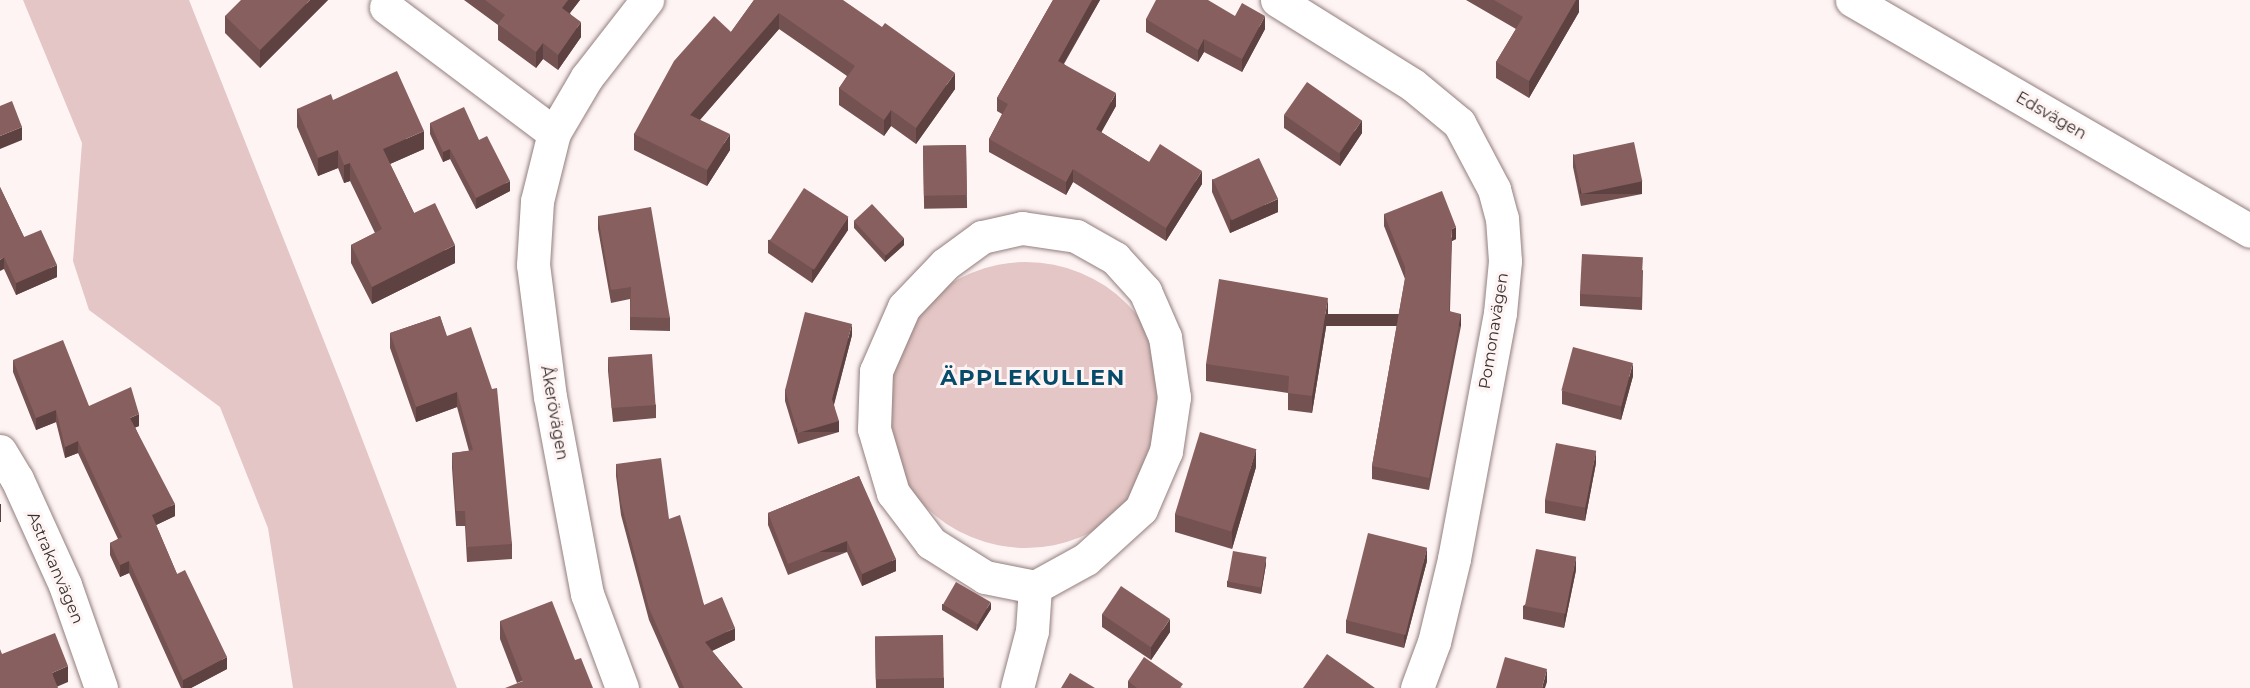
<!DOCTYPE html>
<meta charset="utf-8">
<style>
body{margin:0}
#map{position:relative;width:2250px;height:688px;overflow:hidden;background:#fef4f4;font-family:Montserrat,sans-serif}
div>[style]{position:absolute}
[style*='--x']{left:calc(var(--x)*1px);top:calc(var(--y)*1px);width:calc(var(--w)*1px);rotate:calc(var(--a)*1deg)}
.green>*{inset:0;background:#e3c6c5}
.round{border-radius:50%}
.roads{filter:drop-shadow(0 0 2px #937f7e) drop-shadow(0 0 2px #937f7e)}
.minor>*{height:33px;margin:-16.5px;padding:0 16.5px;transform-origin:16.5px;border-radius:16.5px;background:#fff}
.tertiary>*{height:33px;margin:-16.5px;padding:0 16.5px;transform-origin:16.5px;border-radius:16.5px;background:#fff}
.wall>*{inset:0;background:#745251;transform-origin:0 0}
.shaded-wall>*{inset:0;background:#5e4242;transform-origin:0 0}
.building>*{inset:0;background:#875f5e;transform-origin:0 0}
span{translate:-50% -50%;white-space:nowrap;text-align:center;line-height:1.15;-webkit-text-stroke:6px #fef4f4;paint-order:stroke}
.street-label{font-size:16px;color:#382f2f}
.district-label{font-size:22px;color:#074b6a;font-weight:700;letter-spacing:1.5px}
</style>
<div id="map">
<div class="green">
<div style="clip-path:polygon(23px 0,189px 0,345px 394px,457px 688px,293px 688px,268px 528px,220px 407px,89px 310px,73px 261px,82px 143px)"></div>
<div class="round" style="left:883px;top:262px;width:286px;height:286px"></div>
</div>
<div class="roads">
<div class="minor">
<div style="--x:1277;--y:0;--w:160;--a:32"></div>
<div style="--x:1413;--y:85;--w:60;--a:39.6"></div>
<div style="--x:1459;--y:123;--w:75;--a:62.1"></div>
<div style="--x:1494;--y:189;--w:30;--a:75"></div>
<div style="--x:1502;--y:218;--w:43;--a:86"></div>
<div style="--x:1505;--y:261;--w:52;--a:95.5"></div>
<div style="--x:1500;--y:313;--w:250;--a:100.6"></div>
<div style="--x:1454;--y:559;--w:85;--a:103.5"></div>
<div style="--x:1434;--y:642;--w:49;--a:110.3"></div>
<div style="--x:386;--y:7;--w:210;--a:36.9"></div>
<div style="--x:1022;--y:228;--w:55;--a:8.4"></div>
<div style="--x:1076;--y:236;--w:45;--a:29.4"></div>
<div style="--x:1115;--y:258;--w:45;--a:47.7"></div>
<div style="--x:1145;--y:291;--w:50;--a:66.5"></div>
<div style="--x:1165;--y:337;--w:61;--a:81.5"></div>
<div style="--x:1174;--y:397;--w:55;--a:98.4"></div>
<div style="--x:1166;--y:451;--w:63;--a:113.3"></div>
<div style="--x:1141;--y:509;--w:74;--a:137.7"></div>
<div style="--x:1086;--y:559;--w:58;--a:151.2"></div>
<div style="--x:1035;--y:587;--w:51;--a:-168.7"></div>
<div style="--x:985;--y:577;--w:64;--a:-147.8"></div>
<div style="--x:931;--y:543;--w:63;--a:-127.2"></div>
<div style="--x:893;--y:493;--w:67;--a:-106.5"></div>
<div style="--x:874;--y:429;--w:58;--a:-88"></div>
<div style="--x:876;--y:371;--w:70;--a:-66.4"></div>
<div style="--x:904;--y:307;--w:59;--a:-46.4"></div>
<div style="--x:945;--y:264;--w:46;--a:-36.1"></div>
<div style="--x:982;--y:237;--w:41;--a:-12.7"></div>
<div style="--x:0;--y:451;--w:33;--a:59"></div>
<div style="--x:17;--y:479;--w:116;--a:65.6"></div>
<div style="--x:65;--y:585;--w:109;--a:70.7"></div>
<div style="--x:622;--y:688;--w:100;--a:-110.4"></div>
<div style="--x:587;--y:594;--w:200;--a:-100.6"></div>
<div style="--x:550;--y:397;--w:133;--a:-97.3"></div>
<div style="--x:533;--y:265;--w:64;--a:-86.4"></div>
<div style="--x:537;--y:201;--w:70;--a:-76"></div>
<div style="--x:554;--y:133;--w:65;--a:-59.5"></div>
<div style="--x:587;--y:77;--w:98;--a:-52.1"></div>
<div style="--x:1017;--y:688;--w:59;--a:-75.3"></div>
<div style="--x:1032;--y:631;--w:44;--a:-86.1"></div>
</div>
<div class="tertiary">
<div style="--x:1852;--y:0;--w:460;--a:30.1"></div>
</div>
</div>
<div class="wall">
<div style="clip-path:polygon(328px 0,260px 68px,225px 33px,225px 16px)"></div>
<div style="clip-path:polygon(464px 0,580px 0,570px 13px,581px 37px,558px 70px,543px 59px,536px 68px,498px 40px,498px 25px)"></div>
<div style="clip-path:polygon(754px 0,955px 89px,916px 144px,891px 126px,884px 136px,839px 105px,839px 88px,847px 76px,779px 29px,700px 120px,730px 150px,707px 186px,634px 150px,634px 134px,731px 32px)"></div>
<div style="clip-path:polygon(1053px 0,1100px 0,1064px 64px,1116px 106px,1101px 132px,1149px 162px,1202px 184px,1166px 241px,1073px 182px,1066px 195px,989px 152px,989px 139px,1002px 114px,997px 111px,997px 98px)"></div>
<div style="clip-path:polygon(1466px 0,1579px 0,1579px 12px,1529px 98px,1496px 78px,1496px 62px,1516px 29px)"></div>
<div style="clip-path:polygon(1235px 16px,1265px 29px,1242px 72px,1204px 52px,1198px 62px,1146px 32px,1146px 19px)"></div>
<div style="clip-path:polygon(333px 100px,424px 149px,390px 164px,414px 213px,455px 263px,372px 304px,351px 263px,351px 245px,375px 233px,350px 181px,344px 183px,338px 168px,318px 176px,297px 127px,297px 109px)"></div>
<div style="clip-path:polygon(1284px 115px,1362px 133px,1340px 166px,1284px 128px)"></div>
<div style="clip-path:polygon(430px 123px,479px 140px,510px 191px,476px 209px,450px 159px,443px 162px,430px 134px)"></div>
<div style="left:966px;top:145px;width:63px;height:43px;rotate:89deg"></div>
<div style="clip-path:polygon(1573px 154px,1642px 194px,1581px 206px,1573px 167px)"></div>
<div style="clip-path:polygon(1212px 179px,1278px 212px,1230px 233px,1212px 192px)"></div>
<div style="clip-path:polygon(0 187px,24px 237px,57px 277px,16px 295px,4px 269px)"></div>
<div style="clip-path:polygon(1384px 214px,1456px 239px,1452px 241px,1450px 311px,1461px 326px,1429px 490px,1372px 479px,1372px 466px,1405px 279px,1384px 226px)"></div>
<div style="clip-path:polygon(598px 216px,670px 318px,670px 331px,630px 330px,630px 299px,611px 303px,598px 229px)"></div>
<div style="clip-path:polygon(854px 221px,904px 245px,885px 262px,854px 228px)"></div>
<div style="clip-path:polygon(848px 230px,812px 283px,768px 253px,768px 240px)"></div>
<div style="clip-path:polygon(1643px 270px,1642px 310px,1580px 306px,1580px 294px)"></div>
<div style="clip-path:polygon(1328px 315px,1312px 413px,1288px 410px,1288px 393px,1206px 381px,1206px 364px)"></div>
<div style="clip-path:polygon(440px 316px,512px 544px,512px 559px,467px 562px,465px 526px,456px 526px,452px 468px,452px 453px,469px 451px,457px 407px,416px 422px,390px 348px,390px 333px)"></div>
<div style="clip-path:polygon(852px 335px,834px 405px,839px 432px,798px 444px,785px 401px,785px 390px)"></div>
<div style="clip-path:polygon(608px 358px,656px 405px,656px 418px,613px 422px,608px 371px)"></div>
<div style="clip-path:polygon(13px 360px,89px 406px,139px 426px,135px 427px,175px 516px,156px 525px,177px 574px,227px 669px,191px 688px,181px 688px,129px 573px,120px 577px,110px 555px,110px 543px,118px 539px,78px 453px,65px 458px,56px 422px,36px 430px,13px 372px)"></div>
<div style="clip-path:polygon(1633px 376px,1621px 420px,1562px 404px,1562px 391px)"></div>
<div style="clip-path:polygon(1596px 463px,1585px 521px,1545px 513px,1545px 500px)"></div>
<div style="clip-path:polygon(616px 464px,669px 519px,704px 605px,735px 640px,712px 651px,743px 688px,679px 688px,649px 620px,621px 515px,616px 476px)"></div>
<div style="clip-path:polygon(1256px 467px,1232px 549px,1175px 532px,1175px 514px)"></div>
<div style="clip-path:polygon(859px 476px,896px 571px,862px 586px,847px 552px,788px 575px,768px 525px,768px 513px)"></div>
<div style="clip-path:polygon(1427px 561px,1404px 648px,1346px 633px,1346px 620px)"></div>
<div style="clip-path:polygon(1266px 564px,1261px 594px,1227px 587px,1227px 581px)"></div>
<div style="clip-path:polygon(1576px 570px,1564px 628px,1523px 619px,1523px 606px)"></div>
<div style="clip-path:polygon(942px 604px,991px 609px,977px 631px,942px 610px)"></div>
<div style="clip-path:polygon(1102px 614px,1170px 632px,1151px 660px,1102px 627px)"></div>
<div style="clip-path:polygon(500px 621px,575px 660px,517px 683px,500px 639px)"></div>
<div style="clip-path:polygon(875px 637px,944px 678px,944px 688px,876px 688px)"></div>
<div style="clip-path:polygon(1128px 681px,1183px 688px,1128px 688px)"></div>
</div>
<div class="shaded-wall">
<div style="clip-path:polygon(310px 0,328px 0,260px 68px,260px 50px)"></div>
<div style="clip-path:polygon(568px 0,580px 0,562px 23px,562px 8px)"></div>
<div style="clip-path:polygon(1092px 0,1100px 0,1058px 73px,1058px 61px)"></div>
<div style="clip-path:polygon(1576px 0,1579px 0,1579px 12px,1529px 98px,1529px 81px)"></div>
<div style="clip-path:polygon(779px 13px,779px 29px,690px 131px,690px 115px)"></div>
<div style="clip-path:polygon(1265px 16px,1265px 29px,1242px 72px,1242px 59px)"></div>
<div style="clip-path:polygon(581px 22px,581px 37px,558px 70px,558px 55px)"></div>
<div style="clip-path:polygon(1204px 39px,1204px 52px,1198px 62px,1198px 50px)"></div>
<div style="clip-path:polygon(543px 43px,543px 59px,536px 68px,536px 52px)"></div>
<div style="clip-path:polygon(955px 73px,955px 89px,916px 144px,916px 128px)"></div>
<div style="clip-path:polygon(1116px 93px,1116px 106px,1096px 142px,1096px 129px)"></div>
<div style="clip-path:polygon(891px 110px,891px 126px,884px 136px,884px 120px)"></div>
<div style="clip-path:polygon(1362px 120px,1362px 133px,1340px 166px,1340px 153px)"></div>
<div style="clip-path:polygon(22px 127px,22px 140px,0 149px,0 136px)"></div>
<div style="clip-path:polygon(424px 131px,424px 149px,383px 167px,383px 149px)"></div>
<div style="clip-path:polygon(730px 134px,730px 150px,707px 186px,707px 170px)"></div>
<div style="clip-path:polygon(450px 149px,450px 159px,443px 162px,443px 152px)"></div>
<div style="clip-path:polygon(338px 150px,338px 168px,318px 176px,318px 158px)"></div>
<div style="clip-path:polygon(350px 163px,350px 181px,344px 183px,344px 165px)"></div>
<div style="clip-path:polygon(1073px 169px,1073px 182px,1066px 195px,1066px 182px)"></div>
<div style="clip-path:polygon(1202px 171px,1202px 184px,1166px 241px,1166px 228px)"></div>
<div style="clip-path:polygon(510px 181px,510px 191px,476px 209px,476px 198px)"></div>
<div style="left:1642px;top:181px;width:13px;height:62px;rotate:90deg"></div>
<div style="clip-path:polygon(1278px 199px,1278px 212px,1230px 233px,1230px 220px)"></div>
<div style="clip-path:polygon(848px 217px,848px 230px,812px 283px,812px 270px)"></div>
<div style="clip-path:polygon(1456px 227px,1456px 239px,1452px 241px,1452px 229px)"></div>
<div style="clip-path:polygon(904px 238px,904px 245px,885px 262px,885px 255px)"></div>
<div style="clip-path:polygon(455px 245px,455px 263px,372px 304px,372px 287px)"></div>
<div style="clip-path:polygon(4px 257px,4px 269px,0 271px,0 260px)"></div>
<div style="clip-path:polygon(57px 265px,57px 277px,16px 295px,16px 283px)"></div>
<div style="clip-path:polygon(1328px 298px,1328px 315px,1312px 413px,1312px 396px)"></div>
<div style="left:1461px;top:314px;width:12px;height:167px;rotate:90deg"></div>
<div style="clip-path:polygon(852px 324px,852px 335px,832px 411px,832px 399px)"></div>
<div style="clip-path:polygon(1633px 363px,1633px 376px,1621px 420px,1621px 407px)"></div>
<div style="clip-path:polygon(457px 392px,457px 407px,416px 422px,416px 407px)"></div>
<div style="clip-path:polygon(56px 410px,56px 422px,36px 430px,36px 418px)"></div>
<div style="clip-path:polygon(139px 414px,139px 426px,130px 430px,130px 418px)"></div>
<div style="left:839px;top:421px;width:11px;height:43px;rotate:90deg"></div>
<div style="clip-path:polygon(78px 441px,78px 453px,65px 458px,65px 447px)"></div>
<div style="clip-path:polygon(1256px 449px,1256px 467px,1232px 549px,1232px 531px)"></div>
<div style="clip-path:polygon(1596px 451px,1596px 463px,1585px 521px,1585px 508px)"></div>
<div style="left:1px;top:504px;width:18px;height:1px;rotate:90deg"></div>
<div style="clip-path:polygon(175px 504px,175px 516px,152px 527px,152px 515px)"></div>
<div style="left:847px;top:541px;width:11px;height:63px;rotate:90deg"></div>
<div style="clip-path:polygon(1427px 548px,1427px 561px,1404px 648px,1404px 635px)"></div>
<div style="clip-path:polygon(1266px 557px,1266px 564px,1261px 594px,1261px 587px)"></div>
<div style="clip-path:polygon(1576px 557px,1576px 570px,1564px 628px,1564px 615px)"></div>
<div style="clip-path:polygon(896px 559px,896px 571px,862px 586px,862px 574px)"></div>
<div style="clip-path:polygon(129px 561px,129px 573px,120px 577px,120px 565px)"></div>
<div style="clip-path:polygon(991px 602px,991px 609px,977px 631px,977px 624px)"></div>
<div style="clip-path:polygon(1170px 619px,1170px 632px,1151px 660px,1151px 647px)"></div>
<div style="clip-path:polygon(735px 628px,735px 640px,705px 654px,705px 642px)"></div>
<div style="clip-path:polygon(227px 657px,227px 669px,191px 688px,183px 688px,183px 680px)"></div>
<div style="clip-path:polygon(68px 666px,68px 682px,54px 688px,52px 673px)"></div>
<div style="clip-path:polygon(1547px 669px,1547px 682px,1545px 688px,1542px 688px)"></div>
</div>
<div class="building">
<div style="clip-path:polygon(241px 0,310px 0,260px 50px,225px 16px)"></div>
<div style="clip-path:polygon(485px 0,568px 0,562px 8px,581px 22px,558px 55px,543px 43px,536px 52px,498px 24px,505px 15px)"></div>
<div style="clip-path:polygon(754px 0,843px 0,882px 27px,885px 23px,955px 73px,916px 128px,891px 110px,884px 120px,839px 88px,855px 66px,779px 13px,690px 115px,730px 134px,707px 170px,634px 134px,674px 61px,714px 16px,731px 32px)"></div>
<div style="clip-path:polygon(1053px 0,1092px 0,1058px 61px,1116px 93px,1096px 129px,1149px 162px,1160px 144px,1202px 171px,1166px 228px,1073px 169px,1066px 182px,989px 139px,1008px 104px,997px 98px)"></div>
<div style="clip-path:polygon(1156px 0,1208px 0,1235px 16px,1242px 3px,1265px 16px,1242px 59px,1204px 39px,1198px 50px,1146px 19px)"></div>
<div style="clip-path:polygon(1494px 0,1576px 0,1529px 81px,1496px 62px,1523px 17px)"></div>
<div style="clip-path:polygon(397px 71px,424px 131px,383px 149px,414px 213px,435px 203px,455px 245px,372px 287px,351px 245px,382px 229px,350px 163px,344px 165px,338px 150px,318px 158px,297px 109px,331px 94px,333px 100px)"></div>
<div style="left:1307px;top:82px;width:67px;height:40px;rotate:35deg"></div>
<div style="clip-path:polygon(12px 101px,22px 127px,0 136px,0 106px)"></div>
<div style="clip-path:polygon(464px 107px,479px 140px,487px 136px,510px 181px,476px 198px,450px 149px,443px 152px,430px 123px)"></div>
<div style="left:1634px;top:142px;width:40px;height:62px;rotate:78deg"></div>
<div style="left:966px;top:145px;width:50px;height:43px;rotate:89deg"></div>
<div style="left:1259px;top:158px;width:45px;height:51px;rotate:65deg"></div>
<div style="clip-path:polygon(0 187px,24px 237px,41px 230px,57px 265px,16px 283px,4px 257px,0 260px)"></div>
<div style="left:804px;top:188px;width:53px;height:63px;rotate:33deg"></div>
<div style="clip-path:polygon(1442px 191px,1456px 227px,1452px 229px,1449px 311px,1461px 314px,1429px 478px,1372px 466px,1405px 278px,1405px 267px,1384px 214px)"></div>
<div style="left:872px;top:204px;width:47px;height:25px;rotate:47deg"></div>
<div style="clip-path:polygon(651px 207px,670px 318px,630px 317px,631px 287px,611px 290px,598px 216px)"></div>
<div style="left:1582px;top:254px;width:61px;height:40px;rotate:3deg"></div>
<div style="clip-path:polygon(1219px 279px,1328px 298px,1312px 396px,1288px 393px,1289px 376px,1206px 364px)"></div>
<div style="clip-path:polygon(805px 312px,852px 324px,832px 399px,839px 421px,798px 433px,785px 390px)"></div>
<div style="clip-path:polygon(440px 316px,447px 336px,471px 327px,492px 389px,497px 388px,512px 544px,467px 547px,465px 511px,456px 511px,452px 453px,473px 450px,457px 392px,416px 407px,390px 333px)"></div>
<div style="clip-path:polygon(63px 340px,89px 406px,131px 387px,139px 414px,130px 418px,175px 504px,152px 515px,177px 574px,185px 570px,227px 657px,183px 680px,129px 561px,120px 565px,110px 543px,122px 537px,78px 441px,65px 447px,56px 410px,36px 418px,13px 360px)"></div>
<div style="left:1573px;top:347px;width:62px;height:45px;rotate:15deg"></div>
<div style="left:652px;top:354px;width:51px;height:44px;rotate:86deg"></div>
<div style="left:1200px;top:432px;width:59px;height:86px;rotate:17deg"></div>
<div style="left:1556px;top:443px;width:41px;height:58px;rotate:11deg"></div>
<div style="clip-path:polygon(661px 458px,669px 519px,680px 515px,704px 605px,722px 597px,735px 628px,705px 642px,742px 688px,684px 688px,649px 608px,621px 503px,616px 464px)"></div>
<div style="clip-path:polygon(859px 476px,896px 559px,862px 574px,847px 541px,788px 564px,768px 513px)"></div>
<div style="left:1368px;top:533px;width:61px;height:90px;rotate:14deg"></div>
<div style="left:1536px;top:549px;width:41px;height:58px;rotate:11deg"></div>
<div style="left:1233px;top:551px;width:34px;height:31px;rotate:10deg"></div>
<div style="left:956px;top:582px;width:40px;height:26px;rotate:30deg"></div>
<div style="left:1121px;top:586px;width:59px;height:34px;rotate:34deg"></div>
<div style="clip-path:polygon(552px 601px,575px 660px,581px 658px,593px 688px,505px 688px,523px 681px,500px 621px)"></div>
<div style="clip-path:polygon(55px 633px,68px 666px,52px 673px,58px 688px,0 688px,0 649px,2px 654px)"></div>
<div style="left:943px;top:635px;width:43px;height:68px;rotate:89deg"></div>
<div style="clip-path:polygon(1327px 654px,1375px 688px,1303px 688px)"></div>
<div style="clip-path:polygon(1144px 657px,1183px 684px,1180px 688px,1137px 688px,1128px 681px)"></div>
<div style="clip-path:polygon(1505px 657px,1547px 669px,1542px 688px,1496px 688px)"></div>
<div style="clip-path:polygon(1070px 673px,1095px 688px,1061px 688px)"></div>
</div>
<div class="street-label">
<span style="left:2051px;top:116px;rotate:30deg">Edsvägen</span>
<span style="left:1494px;top:331px;rotate:-81deg">Pomonavägen</span>
<span style="left:554px;top:413px;rotate:80deg">Åkerövägen</span>
<span style="left:55px;top:568px;rotate:67deg">Astrakanvägen</span>
</div>
<div class="district-label">
<span style="left:1033px;top:378px">ÄPPLEKULLEN</span>
</div>
</div>
